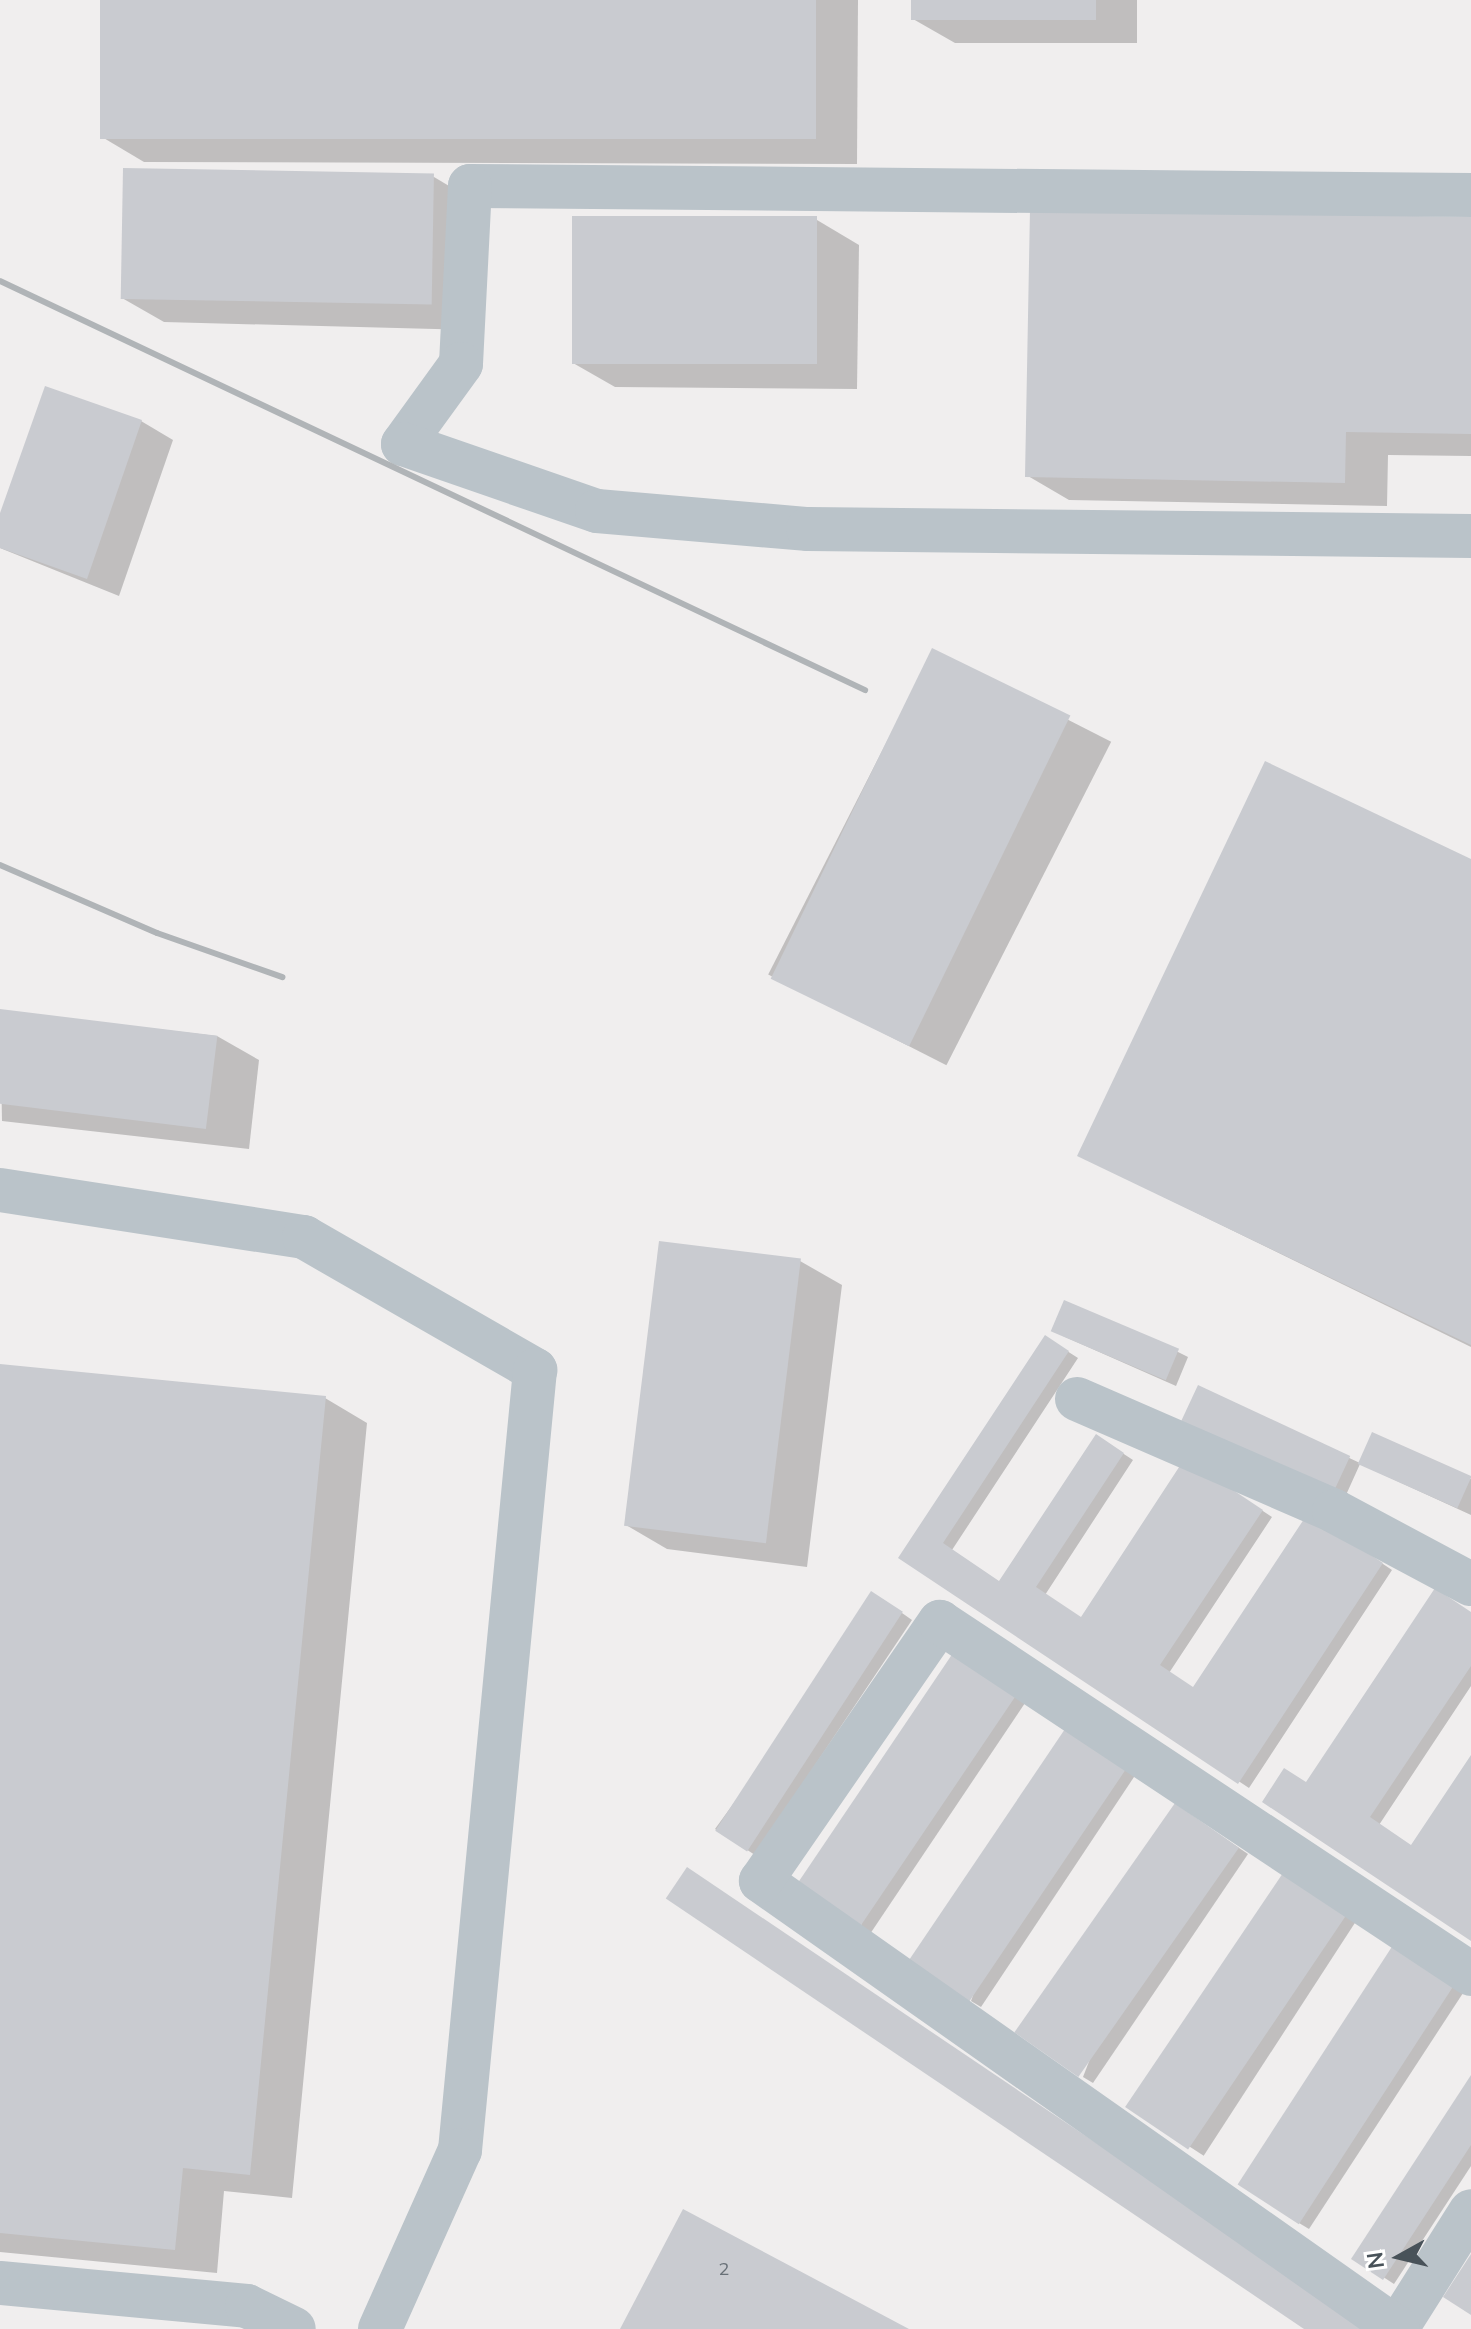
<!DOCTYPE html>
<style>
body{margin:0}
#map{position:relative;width:1471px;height:2329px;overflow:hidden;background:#f0eeee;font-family:Mulish,sans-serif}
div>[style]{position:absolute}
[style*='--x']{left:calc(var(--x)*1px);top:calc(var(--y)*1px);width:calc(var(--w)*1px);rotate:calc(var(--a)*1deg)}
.shadow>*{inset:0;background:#0003;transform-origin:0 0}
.building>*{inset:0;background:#c9cbd0;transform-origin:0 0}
.minor>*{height:44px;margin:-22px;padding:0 22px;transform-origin:22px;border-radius:22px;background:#bac3c9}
.rail>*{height:6px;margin:-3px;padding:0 3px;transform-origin:3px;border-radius:3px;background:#b0b4b7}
span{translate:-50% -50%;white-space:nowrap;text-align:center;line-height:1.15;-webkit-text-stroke:7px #fff;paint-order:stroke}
.number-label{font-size:18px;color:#687077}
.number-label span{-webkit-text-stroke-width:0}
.north{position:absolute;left:1359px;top:2217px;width:80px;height:80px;-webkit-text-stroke:6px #fff;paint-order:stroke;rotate:262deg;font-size:22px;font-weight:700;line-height:32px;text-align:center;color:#485259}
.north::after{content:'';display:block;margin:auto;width:28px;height:36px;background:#485259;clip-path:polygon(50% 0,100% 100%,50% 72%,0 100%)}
</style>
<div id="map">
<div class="shadow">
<div style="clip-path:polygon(102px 0,858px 0,857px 164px,144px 162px,102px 137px)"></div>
<div style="clip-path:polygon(913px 0,1137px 0,1137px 43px,955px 43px,913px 19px)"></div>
<div style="clip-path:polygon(434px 177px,476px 202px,473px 330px,164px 322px,122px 298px)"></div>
<div style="clip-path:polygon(1471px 219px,1471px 456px,1388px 455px,1387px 506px,1069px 500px,1028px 476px)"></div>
<div style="clip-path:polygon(817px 220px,859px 245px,857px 389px,615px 387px,573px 363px)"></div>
<div style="clip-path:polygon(141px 421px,173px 440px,119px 596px,0 548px,0 519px)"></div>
<div style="left:933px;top:651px;width:200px;height:363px;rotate:27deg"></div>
<div style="clip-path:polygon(1471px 861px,1471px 1347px,1080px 1156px)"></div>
<div style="clip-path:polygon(0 1011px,217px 1036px,259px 1060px,249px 1149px,2px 1121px)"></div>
<div style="clip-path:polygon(800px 1261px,842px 1285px,807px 1567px,667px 1549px,626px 1525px)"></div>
<div style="clip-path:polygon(1063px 1336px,1178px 1352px,1188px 1357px,1176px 1386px)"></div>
<div style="clip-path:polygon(1056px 1344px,1078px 1358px,952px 1550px,1000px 1583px,1107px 1443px,1133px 1460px,1045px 1595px,1082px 1619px,1196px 1467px,1272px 1517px,1169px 1673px,1194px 1689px,1319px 1521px,1392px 1570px,1249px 1788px,901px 1558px)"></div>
<div style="clip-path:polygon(0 1366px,325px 1398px,367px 1423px,292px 2198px,224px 2191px,217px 2273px,0 2252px)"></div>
<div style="clip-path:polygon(1199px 1388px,1360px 1463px,1471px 1479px,1471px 1515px,1360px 1464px,1346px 1495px,1194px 1426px)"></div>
<div style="clip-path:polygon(882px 1599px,912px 1620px,755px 1855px,715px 1829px)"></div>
<div style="clip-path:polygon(1471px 1613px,1471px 1686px,1379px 1825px,1412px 1847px,1471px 1759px,1471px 1938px,1307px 1785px)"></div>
<div style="clip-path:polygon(956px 1653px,1027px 1700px,870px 1934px,860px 1928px)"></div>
<div style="clip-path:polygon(1068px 1729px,1136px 1774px,981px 2007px,971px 2001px)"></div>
<div style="clip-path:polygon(1186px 1812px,1248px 1854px,1093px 2083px,1083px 2077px)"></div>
<div style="left:1286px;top:1873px;width:85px;height:282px;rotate:33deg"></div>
<div style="clip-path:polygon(1395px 1945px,1465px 1990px,1309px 2229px,1299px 2223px)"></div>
<div style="clip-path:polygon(1471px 2078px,1471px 2166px,1394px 2284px,1354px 2258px)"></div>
</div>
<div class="building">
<div style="left:100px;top:0;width:716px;height:139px"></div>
<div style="left:911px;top:0;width:185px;height:20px"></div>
<div style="left:123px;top:168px;width:311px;height:131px;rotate:1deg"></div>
<div style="clip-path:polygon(1030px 209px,1471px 217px,1471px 434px,1346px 432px,1345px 483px,1025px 477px)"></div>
<div style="left:572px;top:216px;width:245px;height:148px"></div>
<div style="clip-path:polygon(45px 386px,142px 420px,87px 579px,0 548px,0 513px)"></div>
<div style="left:932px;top:648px;width:154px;height:368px;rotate:26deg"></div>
<div style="clip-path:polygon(1265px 761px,1471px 859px,1471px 1345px,1077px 1156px)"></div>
<div style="left:0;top:1009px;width:219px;height:94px;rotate:7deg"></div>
<div style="left:659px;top:1241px;width:143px;height:287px;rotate:7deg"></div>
<div style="left:1064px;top:1300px;width:125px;height:34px;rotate:23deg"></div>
<div style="clip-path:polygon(1045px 1335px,1069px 1351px,943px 1543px,999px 1581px,1096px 1434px,1124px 1453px,1036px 1587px,1081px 1617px,1185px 1458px,1263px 1510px,1160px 1665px,1193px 1687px,1308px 1513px,1383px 1563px,1238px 1784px,898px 1558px)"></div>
<div style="clip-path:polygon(0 1364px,326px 1396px,250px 2175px,183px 2168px,175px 2250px,0 2233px)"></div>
<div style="left:1198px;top:1385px;width:168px;height:40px;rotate:25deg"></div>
<div style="left:1372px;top:1432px;width:109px;height:35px;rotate:24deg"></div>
<div style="clip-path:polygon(1435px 1588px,1471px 1612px,1471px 1666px,1370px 1817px,1411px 1845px,1471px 1755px,1471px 1941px,1262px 1802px,1284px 1768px,1306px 1782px)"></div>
<div style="left:871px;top:1591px;width:38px;height:286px;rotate:33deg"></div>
<div style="left:955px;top:1650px;width:76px;height:286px;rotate:34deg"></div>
<div style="left:1067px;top:1726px;width:73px;height:283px;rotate:34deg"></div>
<div style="left:1175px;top:1803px;width:78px;height:280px;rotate:35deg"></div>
<div style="left:687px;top:1867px;width:823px;height:38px;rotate:34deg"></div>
<div style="left:1285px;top:1870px;width:76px;height:286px;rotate:34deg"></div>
<div style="left:1395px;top:1942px;width:73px;height:289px;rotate:33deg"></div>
<div style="clip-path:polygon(1471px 2075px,1471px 2145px,1383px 2280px,1351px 2259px)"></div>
<div style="clip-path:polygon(683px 2209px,909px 2329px,620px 2329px)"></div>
<div style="clip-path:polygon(1471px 2254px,1471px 2315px,1443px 2297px)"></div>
</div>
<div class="minor">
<div style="--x:1471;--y:195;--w:1001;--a:-179.48"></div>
<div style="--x:470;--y:186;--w:178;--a:92.9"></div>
<div style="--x:461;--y:364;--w:99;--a:125.9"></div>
<div style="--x:403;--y:444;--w:205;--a:19.1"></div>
<div style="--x:597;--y:511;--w:212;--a:4.9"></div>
<div style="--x:808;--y:529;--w:663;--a:0.6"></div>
<div style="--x:0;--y:1190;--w:308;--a:8.8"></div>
<div style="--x:304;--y:1237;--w:267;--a:29.9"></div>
<div style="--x:535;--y:1370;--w:784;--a:95.49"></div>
<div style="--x:460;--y:2150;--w:196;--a:114.1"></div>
<div style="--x:1077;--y:1399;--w:280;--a:23.5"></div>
<div style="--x:1334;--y:1511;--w:155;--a:28.1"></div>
<div style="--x:0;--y:2283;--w:248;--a:5.3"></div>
<div style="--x:247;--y:2306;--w:52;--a:26.1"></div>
<div style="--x:1397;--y:2328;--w:138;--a:-57.7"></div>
<div style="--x:1398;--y:2329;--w:779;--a:-144.88"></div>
<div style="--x:761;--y:1881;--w:315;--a:-55.4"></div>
<div style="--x:940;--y:1622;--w:637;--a:33.54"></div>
</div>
<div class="rail">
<div style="--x:0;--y:281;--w:957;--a:25.31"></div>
<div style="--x:0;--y:865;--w:171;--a:23.4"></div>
<div style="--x:157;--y:933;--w:133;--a:19.4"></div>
</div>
<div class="number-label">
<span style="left:724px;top:2269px">2</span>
</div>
<div class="north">N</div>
</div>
